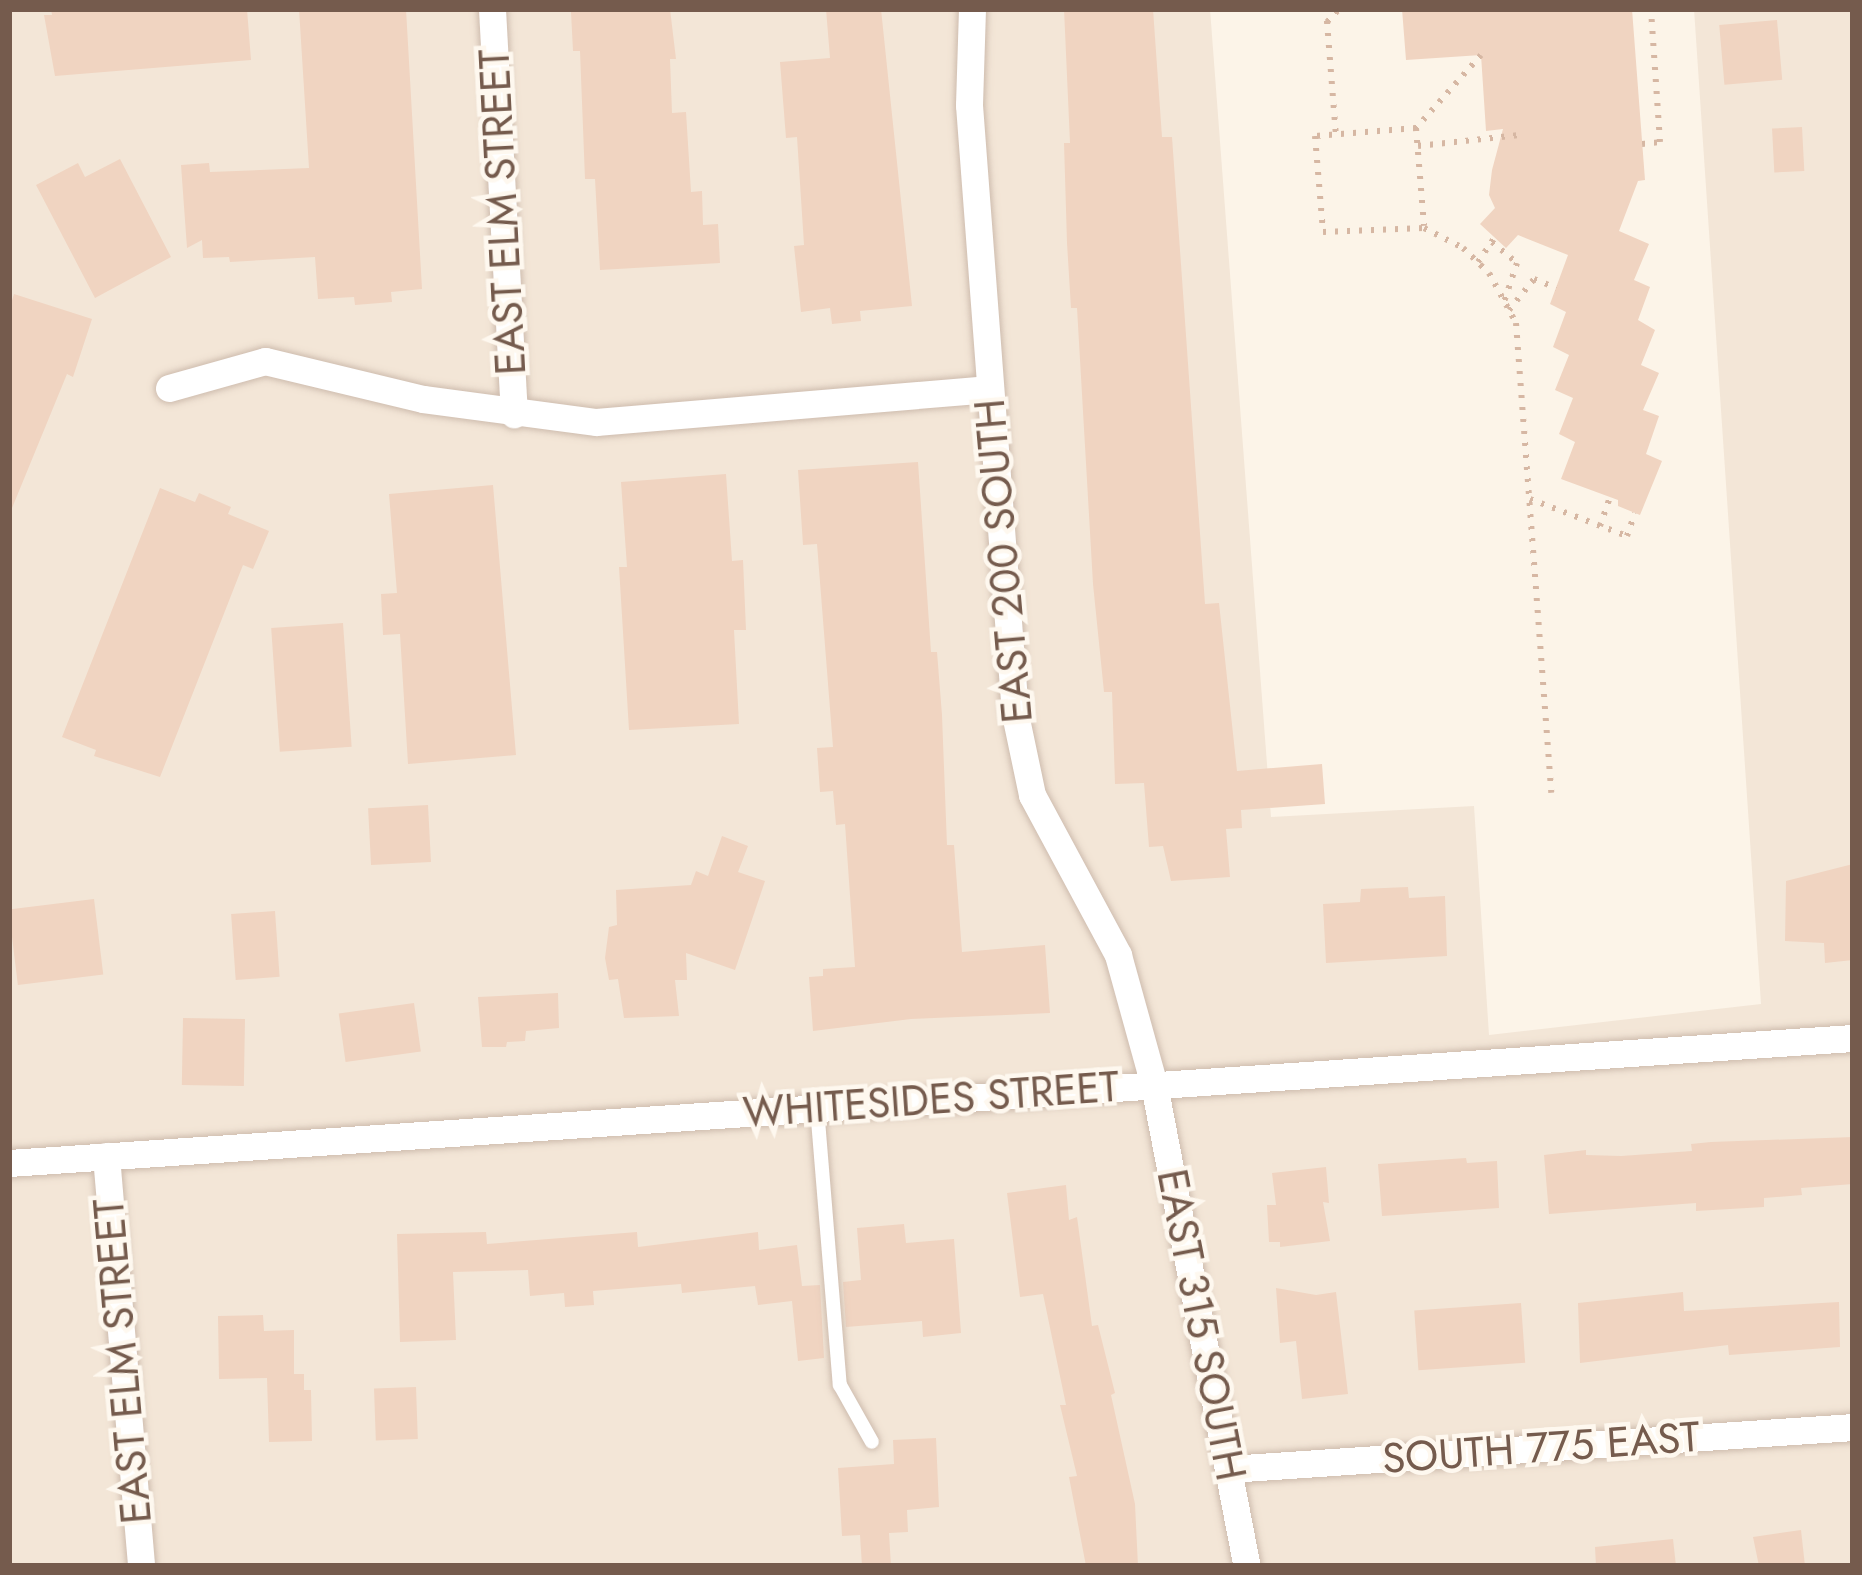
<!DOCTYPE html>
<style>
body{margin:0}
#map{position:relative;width:1862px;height:1575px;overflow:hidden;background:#fcf4e8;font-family:Jost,sans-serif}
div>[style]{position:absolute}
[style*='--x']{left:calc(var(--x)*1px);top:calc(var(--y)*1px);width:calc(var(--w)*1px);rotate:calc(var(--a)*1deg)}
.residential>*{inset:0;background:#f3e6d7}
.building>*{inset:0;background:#f0d4c1;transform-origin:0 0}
.path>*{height:6px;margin-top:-3px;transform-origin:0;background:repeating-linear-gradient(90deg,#d6b7a3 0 3px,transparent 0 12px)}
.roads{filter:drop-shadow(0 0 3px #cebcae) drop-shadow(0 0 3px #cebcae)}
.lane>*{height:14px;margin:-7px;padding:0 7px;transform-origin:7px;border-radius:7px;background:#fff}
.street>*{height:27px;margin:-13.5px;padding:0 13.5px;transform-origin:13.5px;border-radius:13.5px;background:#fff}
span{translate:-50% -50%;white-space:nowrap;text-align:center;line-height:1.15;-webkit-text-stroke:9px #fef8ef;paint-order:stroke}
.street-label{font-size:42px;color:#755b4d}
.frame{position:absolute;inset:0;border:12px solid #755b4d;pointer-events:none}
</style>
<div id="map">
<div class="residential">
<div style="clip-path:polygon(9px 9px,1210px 9px,1271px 817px,1474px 806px,1489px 1035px,1761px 1004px,1694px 9px,1853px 9px,1853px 1566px,9px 1566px)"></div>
</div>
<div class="building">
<div style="clip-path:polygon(51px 9px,247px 9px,251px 60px,55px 76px,44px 15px,52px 15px)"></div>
<div style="clip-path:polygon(299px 9px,406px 9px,422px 289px,391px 292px,392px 302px,355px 305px,354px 297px,318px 299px,315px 257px,230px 262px,229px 257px,203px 258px,202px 240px,187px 248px,181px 165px,209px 163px,210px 172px,309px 168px)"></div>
<div style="clip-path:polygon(670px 9px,676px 59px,670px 59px,672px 113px,686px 112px,691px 192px,702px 191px,703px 225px,718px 224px,720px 263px,600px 270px,595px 179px,585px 179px,580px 51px,573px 51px,571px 12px)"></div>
<div style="clip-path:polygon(826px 9px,881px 9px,912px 306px,860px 311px,861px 321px,832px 324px,830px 308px,801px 312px,794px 246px,804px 245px,797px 137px,786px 138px,780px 62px,830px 58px)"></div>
<div style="clip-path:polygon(1064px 9px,1153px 9px,1162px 137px,1172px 137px,1205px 604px,1219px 603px,1237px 771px,1322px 764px,1325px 804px,1241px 810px,1242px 828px,1226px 829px,1230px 877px,1171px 881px,1163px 846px,1149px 847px,1144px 783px,1115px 784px,1112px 692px,1104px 692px,1093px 584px,1077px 308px,1071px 308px,1067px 243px,1064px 143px,1070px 143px)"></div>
<div style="clip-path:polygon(1402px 9px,1632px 9px,1645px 180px,1638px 181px,1619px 231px,1649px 244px,1634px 280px,1650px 287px,1638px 320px,1655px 330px,1641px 365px,1659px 373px,1643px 410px,1659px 416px,1646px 454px,1662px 461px,1640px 515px,1618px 506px,1618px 500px,1561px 479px,1575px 442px,1559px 434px,1573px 398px,1555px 390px,1569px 355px,1553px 347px,1566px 312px,1550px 304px,1568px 255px,1518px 235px,1506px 248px,1480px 224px,1495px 208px,1489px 195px,1492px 170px,1503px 129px,1486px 131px,1481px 55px,1406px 60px)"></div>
<div style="left:1777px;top:20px;width:60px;height:58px;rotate:85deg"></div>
<div style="left:1802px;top:127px;width:44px;height:30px;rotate:87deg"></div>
<div style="clip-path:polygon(120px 159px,171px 257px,95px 298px,36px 185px,78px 163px,85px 177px)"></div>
<div style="clip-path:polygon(14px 294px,92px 319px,73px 377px,67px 374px,10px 513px,9px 310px)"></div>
<div style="clip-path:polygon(918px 462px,931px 652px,937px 652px,942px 715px,947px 845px,954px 845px,962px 952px,1045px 945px,1050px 1013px,911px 1019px,813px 1031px,809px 977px,823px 976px,823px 969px,855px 967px,845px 824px,836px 825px,833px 791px,820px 792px,817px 748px,833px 747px,817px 544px,803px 545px,798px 470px)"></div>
<div style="clip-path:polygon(726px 474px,732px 561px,743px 560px,746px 630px,734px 630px,739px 724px,629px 730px,619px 567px,627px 567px,621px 482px)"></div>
<div style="clip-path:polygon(493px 485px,516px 755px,408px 764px,400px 634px,383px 635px,381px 594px,397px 593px,389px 494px)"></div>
<div style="clip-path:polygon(160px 488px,195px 502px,199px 493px,231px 507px,228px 514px,269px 531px,253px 569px,243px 565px,160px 777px,94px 756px,96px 750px,62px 737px)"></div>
<div style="left:343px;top:623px;width:124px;height:72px;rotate:86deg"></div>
<div style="left:428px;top:805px;width:57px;height:60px;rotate:87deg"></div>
<div style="clip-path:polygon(722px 836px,748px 846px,738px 872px,765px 881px,735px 970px,686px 953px,687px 980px,675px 980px,679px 1016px,624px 1018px,618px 979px,609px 980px,605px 958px,609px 927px,617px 925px,616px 890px,691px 885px,696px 871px,708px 876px)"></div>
<div style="clip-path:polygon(1853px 864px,1853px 960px,1825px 963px,1824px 943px,1785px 941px,1786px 881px)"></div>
<div style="clip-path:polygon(1408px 887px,1409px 898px,1445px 896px,1447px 956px,1326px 963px,1323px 904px,1360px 902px,1361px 889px)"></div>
<div style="left:94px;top:899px;width:76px;height:86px;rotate:83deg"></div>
<div style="left:275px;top:911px;width:66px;height:44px;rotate:86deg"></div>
<div style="clip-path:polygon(558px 993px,559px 1028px,526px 1031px,525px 1041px,507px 1042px,506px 1047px,482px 1047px,478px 997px)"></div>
<div style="left:414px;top:1003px;width:49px;height:76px;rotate:82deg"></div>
<div style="left:245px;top:1019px;width:67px;height:62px;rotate:91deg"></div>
<div style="clip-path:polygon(1853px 1137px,1853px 1184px,1801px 1188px,1802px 1195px,1764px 1198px,1764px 1207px,1696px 1211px,1696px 1203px,1549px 1214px,1544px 1155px,1586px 1150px,1586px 1155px,1621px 1156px,1692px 1151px,1691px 1144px,1711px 1142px)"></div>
<div style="clip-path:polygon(1466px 1158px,1467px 1163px,1497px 1161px,1499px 1208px,1382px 1216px,1378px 1164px)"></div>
<div style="clip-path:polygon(1326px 1167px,1329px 1203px,1323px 1202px,1330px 1241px,1280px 1247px,1280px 1242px,1269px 1242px,1267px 1205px,1276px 1205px,1272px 1173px)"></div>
<div style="clip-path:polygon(1066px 1185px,1069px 1220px,1077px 1217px,1092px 1326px,1098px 1325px,1115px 1393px,1111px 1395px,1135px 1504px,1138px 1566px,1086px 1566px,1069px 1477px,1077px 1476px,1060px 1405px,1066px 1405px,1043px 1294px,1020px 1297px,1007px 1193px)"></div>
<div style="clip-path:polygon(904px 1224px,906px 1243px,954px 1239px,961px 1333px,923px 1337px,922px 1321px,846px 1327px,843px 1282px,861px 1280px,857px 1228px)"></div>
<div style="clip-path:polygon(486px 1232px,487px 1244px,637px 1232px,638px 1247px,758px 1232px,759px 1250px,797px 1245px,802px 1286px,820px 1285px,824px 1358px,798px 1361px,792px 1301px,758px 1305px,755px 1286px,682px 1293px,681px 1284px,593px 1291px,594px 1305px,565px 1307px,564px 1293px,530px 1296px,528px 1270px,453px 1272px,456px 1340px,400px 1342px,397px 1234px)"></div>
<div style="clip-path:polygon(1276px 1288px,1316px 1295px,1336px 1292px,1348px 1394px,1302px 1399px,1296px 1341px,1280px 1343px)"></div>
<div style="clip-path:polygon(1683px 1292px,1684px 1311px,1839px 1302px,1840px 1347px,1729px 1355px,1728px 1345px,1580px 1363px,1578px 1303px)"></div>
<div style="left:1521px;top:1303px;width:60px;height:107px;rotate:86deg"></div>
<div style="clip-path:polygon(263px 1315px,264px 1331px,294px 1330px,294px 1374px,304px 1374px,304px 1390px,311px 1390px,312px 1441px,269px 1442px,267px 1378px,219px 1379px,218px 1316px)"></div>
<div style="left:416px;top:1387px;width:52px;height:42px;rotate:88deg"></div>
<div style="clip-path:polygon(936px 1438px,939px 1507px,907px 1510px,908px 1532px,889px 1533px,891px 1566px,862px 1566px,860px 1535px,842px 1536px,838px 1468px,894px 1464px,893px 1440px)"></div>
<div style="clip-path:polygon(1801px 1530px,1805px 1566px,1759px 1566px,1753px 1537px)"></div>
<div style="clip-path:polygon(1673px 1539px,1676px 1566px,1596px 1566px,1595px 1547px)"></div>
</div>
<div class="path">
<div style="--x:1326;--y:9;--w:126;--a:85.5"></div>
<div style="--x:1327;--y:22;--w:18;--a:-47"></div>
<div style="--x:1481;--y:55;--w:98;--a:131.7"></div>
<div style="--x:1416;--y:128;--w:101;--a:175.5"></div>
<div style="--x:1315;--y:136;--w:96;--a:85.2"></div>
<div style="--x:1323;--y:232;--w:101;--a:-2.3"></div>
<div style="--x:1424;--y:228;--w:44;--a:27.1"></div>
<div style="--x:1463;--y:248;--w:36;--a:44"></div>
<div style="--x:1489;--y:273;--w:57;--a:61.6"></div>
<div style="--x:1516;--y:323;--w:471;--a:85.7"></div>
<div style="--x:1416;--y:128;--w:98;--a:85.3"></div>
<div style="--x:1642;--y:144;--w:18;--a:-6"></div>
<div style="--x:1660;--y:142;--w:133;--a:-93.9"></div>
<div style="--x:1418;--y:146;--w:102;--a:-6.2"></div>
<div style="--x:1492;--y:242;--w:33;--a:40"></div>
<div style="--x:1517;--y:263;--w:41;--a:108.4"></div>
<div style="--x:1478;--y:262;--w:30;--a:-56"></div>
<div style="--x:1509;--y:310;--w:40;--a:-51"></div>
<div style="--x:1534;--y:279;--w:24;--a:22"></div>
<div style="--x:1530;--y:499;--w:104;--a:20.9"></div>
<div style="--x:1627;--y:536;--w:24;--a:-71"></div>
<div style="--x:1600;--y:526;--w:31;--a:-71"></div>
</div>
<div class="roads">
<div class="lane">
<div style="--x:817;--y:1108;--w:278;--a:85.3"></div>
<div style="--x:840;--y:1385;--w:65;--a:60.7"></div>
</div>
<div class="street">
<div style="--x:492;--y:9;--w:406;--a:86.9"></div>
<div style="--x:972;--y:9;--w:96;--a:91.8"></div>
<div style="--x:969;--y:105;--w:611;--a:85.68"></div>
<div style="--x:1015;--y:714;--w:83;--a:78.1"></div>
<div style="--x:1032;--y:795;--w:182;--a:61.7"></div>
<div style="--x:1118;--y:955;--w:135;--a:74.5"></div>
<div style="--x:1154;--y:1085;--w:490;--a:79.1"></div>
<div style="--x:169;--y:388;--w:100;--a:-15.7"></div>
<div style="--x:265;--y:361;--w:163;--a:13.5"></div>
<div style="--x:423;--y:399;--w:175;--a:7.6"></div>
<div style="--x:596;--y:422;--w:392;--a:-4.8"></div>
<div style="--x:106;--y:1156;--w:411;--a:85.1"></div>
<div style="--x:9;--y:1163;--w:1848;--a:-3.88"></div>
<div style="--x:1229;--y:1469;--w:625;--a:-3.85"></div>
</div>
</div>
<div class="street-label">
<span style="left:503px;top:212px;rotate:-93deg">EAST ELM STREET</span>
<span style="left:1004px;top:561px;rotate:-95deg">EAST 200 SOUTH</span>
<span style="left:931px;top:1100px;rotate:-4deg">WHITESIDES STREET</span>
<span style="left:1201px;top:1325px;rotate:79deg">EAST 315 SOUTH</span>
<span style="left:123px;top:1361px;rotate:-95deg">EAST ELM STREET</span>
<span style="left:1541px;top:1448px;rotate:-4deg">SOUTH 775 EAST</span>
</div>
<div class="frame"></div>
</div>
